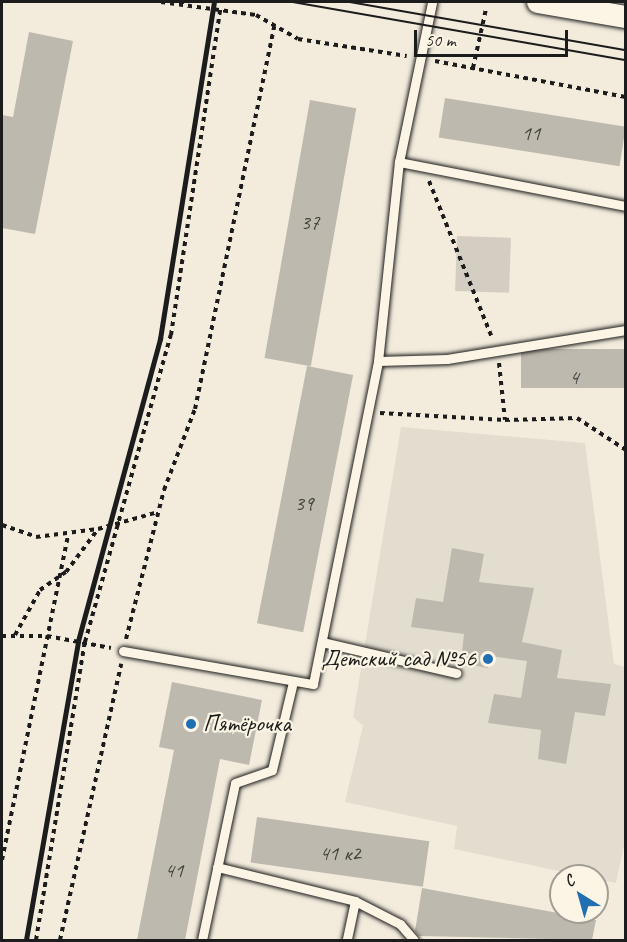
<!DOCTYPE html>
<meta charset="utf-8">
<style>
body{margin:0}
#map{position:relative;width:627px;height:942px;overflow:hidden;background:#f3ecdd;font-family:Caveat,sans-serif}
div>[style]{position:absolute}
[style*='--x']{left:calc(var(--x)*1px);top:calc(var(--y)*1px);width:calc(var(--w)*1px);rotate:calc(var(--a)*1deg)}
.built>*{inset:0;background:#e3ddcf}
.green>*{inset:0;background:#d3cec1;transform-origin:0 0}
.building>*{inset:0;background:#beb9ae;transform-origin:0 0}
.path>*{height:4px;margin-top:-2px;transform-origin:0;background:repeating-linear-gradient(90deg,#1c1c1c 0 4.5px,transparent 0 9px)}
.roads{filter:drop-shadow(0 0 2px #1c1c1c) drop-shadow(0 0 2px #1c1c1c)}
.service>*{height:9px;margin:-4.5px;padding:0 4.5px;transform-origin:4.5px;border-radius:4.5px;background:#fcf5e5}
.tertiary>*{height:22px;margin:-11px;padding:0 11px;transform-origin:11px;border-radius:11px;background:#fcf5e5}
.tram>*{height:1.5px;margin:-0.75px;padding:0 0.75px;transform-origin:0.75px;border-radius:0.75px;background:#1c1c1c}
.rail>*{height:4.5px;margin:-2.25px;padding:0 2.25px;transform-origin:2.25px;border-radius:2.25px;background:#1c1c1c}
.dots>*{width:16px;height:16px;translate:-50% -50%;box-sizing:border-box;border:3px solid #fcf5e5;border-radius:50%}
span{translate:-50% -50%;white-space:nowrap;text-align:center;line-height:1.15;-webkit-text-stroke:4.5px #fcf5e5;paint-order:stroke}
.number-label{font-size:21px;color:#444340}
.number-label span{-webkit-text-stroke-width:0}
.poi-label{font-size:24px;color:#1c1c1c}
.right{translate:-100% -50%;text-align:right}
.left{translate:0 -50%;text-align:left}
.frame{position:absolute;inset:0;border:3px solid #1c1c1c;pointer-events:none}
.north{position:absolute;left:549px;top:864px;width:60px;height:60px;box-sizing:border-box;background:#fcf5e5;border:2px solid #a29e95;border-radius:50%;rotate:323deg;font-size:16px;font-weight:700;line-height:24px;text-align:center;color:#1c1c1c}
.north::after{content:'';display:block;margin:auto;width:21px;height:27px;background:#1f6fb2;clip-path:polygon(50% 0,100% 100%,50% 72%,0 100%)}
.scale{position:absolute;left:414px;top:30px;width:154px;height:27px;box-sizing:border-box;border:3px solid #1c1c1c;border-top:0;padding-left:8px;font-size:18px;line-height:21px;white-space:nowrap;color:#1c1c1c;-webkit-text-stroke:4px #fcf5e5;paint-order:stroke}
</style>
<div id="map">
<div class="built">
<div style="clip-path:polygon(401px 427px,585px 443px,614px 664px,625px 667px,626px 836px,616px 883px,454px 849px,457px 826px,345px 802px,363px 726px,353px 717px)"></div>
</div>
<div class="green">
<div style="left:457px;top:236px;width:54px;height:55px;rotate:2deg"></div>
</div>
<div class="building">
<div style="clip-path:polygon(29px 32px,73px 41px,35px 234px,2px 228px,2px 115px,13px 117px)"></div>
<div style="left:445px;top:98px;width:183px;height:40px;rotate:9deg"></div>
<div style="left:310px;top:100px;width:47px;height:262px;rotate:10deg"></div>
<div style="left:626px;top:349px;width:39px;height:105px;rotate:90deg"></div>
<div style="left:307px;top:366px;width:47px;height:262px;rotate:11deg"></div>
<div style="clip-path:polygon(452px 548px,484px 554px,479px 582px,534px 588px,522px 642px,562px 650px,557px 678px,611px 684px,605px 716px,575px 712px,566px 764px,538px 759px,541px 730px,488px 723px,494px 694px,521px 698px,527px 661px,490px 656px,488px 668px,461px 663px,464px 634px,411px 627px,416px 598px,443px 602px)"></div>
<div style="clip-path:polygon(172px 682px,262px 700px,249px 765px,220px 759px,185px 940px,137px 940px,174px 750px,159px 747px)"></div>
<div style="left:257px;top:817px;width:174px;height:46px;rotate:8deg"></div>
<div style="clip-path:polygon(422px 888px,596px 920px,592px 940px,419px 936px,415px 931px)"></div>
</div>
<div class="path">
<div style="--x:161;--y:2;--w:96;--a:7.8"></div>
<div style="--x:256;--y:15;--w:48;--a:29.7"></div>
<div style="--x:298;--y:39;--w:110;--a:8.9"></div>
<div style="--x:435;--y:61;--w:194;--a:10.7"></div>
<div style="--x:473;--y:68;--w:60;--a:-77.6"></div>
<div style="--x:429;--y:181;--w:169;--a:68.1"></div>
<div style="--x:499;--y:363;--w:57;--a:84"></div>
<div style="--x:505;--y:420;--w:72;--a:-1.6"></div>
<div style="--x:577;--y:418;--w:59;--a:33.1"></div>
<div style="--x:380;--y:413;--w:125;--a:3.2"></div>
<div style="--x:2;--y:525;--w:36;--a:19"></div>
<div style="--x:36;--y:537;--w:62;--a:-7.5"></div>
<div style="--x:15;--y:635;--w:51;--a:-60.9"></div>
<div style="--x:40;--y:590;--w:32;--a:-35"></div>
<div style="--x:66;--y:572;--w:54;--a:-53.3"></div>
<div style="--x:98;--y:529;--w:62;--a:-15.8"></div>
<div style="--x:2;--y:636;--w:45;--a:0"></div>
<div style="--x:47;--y:636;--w:65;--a:10.6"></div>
<div style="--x:126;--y:639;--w:154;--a:-75.7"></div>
<div style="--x:164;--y:490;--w:87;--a:-69.1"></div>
<div style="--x:195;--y:409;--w:391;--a:-78.3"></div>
<div style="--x:2;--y:860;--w:330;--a:-78.5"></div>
<div style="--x:36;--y:940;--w:302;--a:-80.7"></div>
<div style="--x:85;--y:642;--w:319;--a:-74.4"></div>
<div style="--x:171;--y:335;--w:329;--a:-81.4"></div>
<div style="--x:60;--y:940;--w:283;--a:-77.5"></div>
</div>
<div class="roads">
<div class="service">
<div style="--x:399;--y:162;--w:231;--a:11"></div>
<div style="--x:378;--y:361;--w:69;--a:-1.7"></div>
<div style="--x:447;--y:359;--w:181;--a:-9.2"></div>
<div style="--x:322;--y:642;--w:138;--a:13"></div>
<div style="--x:123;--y:651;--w:193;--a:9.9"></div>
<div style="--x:313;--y:684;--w:329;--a:-78.6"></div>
<div style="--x:378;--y:361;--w:200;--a:-84"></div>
<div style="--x:399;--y:162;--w:163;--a:-78.3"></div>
<div style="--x:217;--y:867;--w:142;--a:13.8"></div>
<div style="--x:355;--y:901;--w:40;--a:102"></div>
<div style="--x:355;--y:901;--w:51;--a:27.1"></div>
<div style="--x:400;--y:924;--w:21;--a:49"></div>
<div style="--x:202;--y:940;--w:160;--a:-78.1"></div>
<div style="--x:235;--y:783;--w:39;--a:-19"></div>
<div style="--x:272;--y:770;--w:90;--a:-76.6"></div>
</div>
<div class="tertiary">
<div style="--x:538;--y:2;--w:89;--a:9.7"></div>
</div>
</div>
<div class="tram">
<div style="--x:293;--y:2;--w:338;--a:9.9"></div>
<div style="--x:350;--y:2;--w:280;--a:9.9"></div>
</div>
<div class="rail">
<div style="--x:26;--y:940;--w:303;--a:-80.1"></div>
<div style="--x:78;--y:641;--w:313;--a:-74.8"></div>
<div style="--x:160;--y:339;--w:341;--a:-80.9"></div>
</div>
<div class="dots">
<div style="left:488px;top:659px;background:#1f6fb2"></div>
<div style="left:191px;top:724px;background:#1f6fb2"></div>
</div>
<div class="number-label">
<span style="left:531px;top:133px">11</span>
<span style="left:310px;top:222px">37</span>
<span style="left:574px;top:377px">4</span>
<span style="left:304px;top:503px">39</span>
<span style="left:340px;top:853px">41 к2</span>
<span style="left:174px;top:870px">41</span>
</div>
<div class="poi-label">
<span class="right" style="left:476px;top:659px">Детский сад №56</span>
<span class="left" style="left:203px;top:724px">Пятёрочка</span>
</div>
<div class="frame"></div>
<div class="north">С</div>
<div class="scale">50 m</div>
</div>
